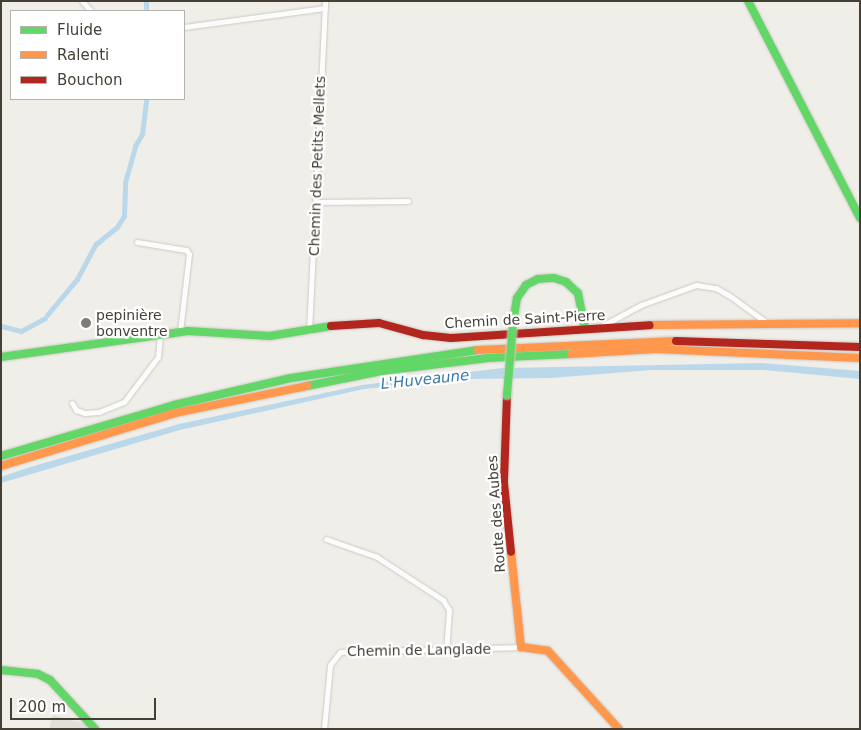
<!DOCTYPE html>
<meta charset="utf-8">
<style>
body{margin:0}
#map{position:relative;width:861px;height:730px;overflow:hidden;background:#efeee9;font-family:"DejaVu Sans",sans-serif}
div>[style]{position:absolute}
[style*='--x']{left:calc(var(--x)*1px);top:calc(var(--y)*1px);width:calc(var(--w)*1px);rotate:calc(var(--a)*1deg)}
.industrial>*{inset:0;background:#e2dfda}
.water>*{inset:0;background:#bbd8eb}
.canal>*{height:5px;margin:-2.5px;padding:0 2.5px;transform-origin:2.5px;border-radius:2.5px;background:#bbd8eb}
.roads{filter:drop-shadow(0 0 1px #cccac5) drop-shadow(0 0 1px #cccac5)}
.street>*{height:5px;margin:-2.5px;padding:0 2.5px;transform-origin:2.5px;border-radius:2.5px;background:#fdfcfc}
.fast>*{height:8px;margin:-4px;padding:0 4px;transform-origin:4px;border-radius:4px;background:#63d668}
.slow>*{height:8px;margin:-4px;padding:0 4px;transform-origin:4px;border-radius:4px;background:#ff974d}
.jam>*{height:8px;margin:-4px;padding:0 4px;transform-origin:4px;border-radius:4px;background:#b3261e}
.bridges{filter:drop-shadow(0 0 1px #cecbc0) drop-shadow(0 0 1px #cecbc0)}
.fast-bridge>*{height:8px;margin:-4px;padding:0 4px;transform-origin:4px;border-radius:4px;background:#63d668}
.dots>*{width:14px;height:14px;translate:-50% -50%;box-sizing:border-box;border:2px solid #fff;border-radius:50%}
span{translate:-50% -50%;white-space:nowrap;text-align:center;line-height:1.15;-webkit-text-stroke:4.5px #fff;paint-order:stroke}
.street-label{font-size:14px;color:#453f36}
.poi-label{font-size:14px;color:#453f36}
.left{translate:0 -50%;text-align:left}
.water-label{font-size:15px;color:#3579ab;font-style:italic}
.frame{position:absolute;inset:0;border:2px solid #453f36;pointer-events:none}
.legend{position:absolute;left:10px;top:10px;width:175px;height:90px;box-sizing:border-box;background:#fff;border:1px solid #b5b2af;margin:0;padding:6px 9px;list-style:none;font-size:15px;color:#453f36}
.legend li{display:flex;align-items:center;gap:10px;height:25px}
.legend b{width:25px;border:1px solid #b5b2af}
.scale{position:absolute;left:10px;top:698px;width:146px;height:22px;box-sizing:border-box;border:2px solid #453f36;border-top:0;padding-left:6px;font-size:15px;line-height:18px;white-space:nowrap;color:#453f36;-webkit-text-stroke:4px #fff;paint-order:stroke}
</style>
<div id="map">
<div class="industrial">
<div style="clip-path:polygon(53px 715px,86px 724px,90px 729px,49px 729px)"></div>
</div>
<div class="water">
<div style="clip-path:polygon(761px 363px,860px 371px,860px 379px,764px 370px,651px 370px,551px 378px,466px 379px,364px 389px,180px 430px,1px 483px,1px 477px,27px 468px,179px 424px,362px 385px,503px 368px)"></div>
</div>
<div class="canal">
<div style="--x:146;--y:1;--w:10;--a:90"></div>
<div style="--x:47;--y:315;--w:47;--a:-50.2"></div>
<div style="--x:77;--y:279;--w:40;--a:-62"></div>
<div style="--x:96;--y:244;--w:27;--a:-39"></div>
<div style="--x:117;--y:227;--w:13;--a:-58"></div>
<div style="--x:124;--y:216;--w:34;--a:-88"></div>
<div style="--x:125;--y:182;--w:37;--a:-74"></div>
<div style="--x:135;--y:146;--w:14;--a:-60"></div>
<div style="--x:142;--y:134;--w:35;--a:-83"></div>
<div style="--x:1;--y:326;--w:21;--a:14"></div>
<div style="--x:21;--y:331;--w:27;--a:-28"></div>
</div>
<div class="roads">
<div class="street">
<div style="--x:82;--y:1;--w:13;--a:48"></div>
<div style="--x:184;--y:27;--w:142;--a:-7.7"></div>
<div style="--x:317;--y:202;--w:91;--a:-0.6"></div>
<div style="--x:137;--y:242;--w:50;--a:9.3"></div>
<div style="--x:186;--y:250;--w:5;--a:53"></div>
<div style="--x:189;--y:254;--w:79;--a:96.6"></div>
<div style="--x:600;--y:327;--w:47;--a:-28.2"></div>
<div style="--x:641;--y:305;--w:59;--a:-20"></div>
<div style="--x:696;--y:285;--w:20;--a:9"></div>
<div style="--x:716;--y:288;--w:16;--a:30"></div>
<div style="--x:730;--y:296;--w:46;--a:36.1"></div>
<div style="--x:309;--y:331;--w:330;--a:-87.2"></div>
<div style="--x:72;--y:403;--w:8;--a:60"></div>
<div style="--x:76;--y:410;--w:9;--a:18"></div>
<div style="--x:85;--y:413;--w:14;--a:-4"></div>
<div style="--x:99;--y:412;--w:27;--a:-22"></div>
<div style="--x:124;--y:402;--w:56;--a:-52.9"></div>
<div style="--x:158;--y:357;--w:22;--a:-85"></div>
<div style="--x:326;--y:539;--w:54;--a:19.4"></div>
<div style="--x:377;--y:557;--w:79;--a:33.1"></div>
<div style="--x:443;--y:600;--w:12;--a:59"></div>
<div style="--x:449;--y:610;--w:39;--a:94"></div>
<div style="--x:324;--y:729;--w:64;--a:-84.6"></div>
<div style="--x:330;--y:665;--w:16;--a:-52"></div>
<div style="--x:340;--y:652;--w:181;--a:-1.6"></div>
</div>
<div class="fast">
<div style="--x:748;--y:1;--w:244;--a:62.7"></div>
<div style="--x:513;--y:323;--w:25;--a:-81"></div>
<div style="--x:517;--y:298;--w:16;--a:-55"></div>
<div style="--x:526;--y:285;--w:13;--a:-27"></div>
<div style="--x:538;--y:279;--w:16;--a:-4"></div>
<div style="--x:554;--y:278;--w:13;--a:18"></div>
<div style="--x:566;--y:282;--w:16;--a:43"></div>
<div style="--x:578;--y:293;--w:36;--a:79"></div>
<div style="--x:1;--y:357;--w:189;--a:-7.9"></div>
<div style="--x:188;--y:331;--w:82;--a:3.5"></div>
<div style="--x:270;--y:336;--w:62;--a:-9.3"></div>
<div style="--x:307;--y:386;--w:76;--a:-11.3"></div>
<div style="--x:382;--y:371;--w:107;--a:-7"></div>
<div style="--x:488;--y:358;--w:83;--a:-2.8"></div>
<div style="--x:1;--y:456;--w:180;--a:-16.4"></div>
<div style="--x:174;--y:405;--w:120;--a:-13"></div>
<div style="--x:291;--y:378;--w:189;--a:-8.5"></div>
<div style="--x:1;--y:670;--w:37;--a:6"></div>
<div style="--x:38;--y:674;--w:13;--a:27"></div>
<div style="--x:50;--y:680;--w:67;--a:47.4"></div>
</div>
<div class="slow">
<div style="--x:650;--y:325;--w:210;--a:-0.5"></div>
<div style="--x:478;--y:350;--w:198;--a:-2.6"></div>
<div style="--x:571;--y:354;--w:85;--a:-3.4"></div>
<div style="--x:656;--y:349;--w:204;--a:2.5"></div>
<div style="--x:1;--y:466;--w:182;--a:-16.9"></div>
<div style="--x:175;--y:413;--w:135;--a:-11.6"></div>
<div style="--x:511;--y:552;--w:96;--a:84"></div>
<div style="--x:521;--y:647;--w:27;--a:8"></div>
<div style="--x:548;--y:651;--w:105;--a:47.7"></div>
</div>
<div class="jam">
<div style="--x:331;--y:326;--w:48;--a:-3.6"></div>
<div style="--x:379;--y:323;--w:46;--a:15.3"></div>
<div style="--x:423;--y:335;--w:28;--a:6"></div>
<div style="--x:451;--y:338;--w:199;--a:-3.7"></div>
<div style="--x:676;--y:341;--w:184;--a:1.9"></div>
<div style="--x:507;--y:395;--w:88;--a:92"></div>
<div style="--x:504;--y:483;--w:69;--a:84.2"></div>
</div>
</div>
<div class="bridges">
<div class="fast-bridge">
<div style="--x:507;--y:395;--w:72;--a:-85.2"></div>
</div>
</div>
<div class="dots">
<div style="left:86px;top:323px;background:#807c75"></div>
</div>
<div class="street-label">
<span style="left:317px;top:166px;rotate:-88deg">Chemin des Petits Mellets</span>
<span style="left:525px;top:319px;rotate:-3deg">Chemin de Saint-Pierre</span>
<span style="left:496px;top:514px;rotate:-94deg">Route des Aubes</span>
<span style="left:419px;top:650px;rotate:-1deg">Chemin de Langlade</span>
</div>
<div class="poi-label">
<span class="left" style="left:96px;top:323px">pepinière<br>bonventre</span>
</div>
<div class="water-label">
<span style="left:425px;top:380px;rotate:-6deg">L'Huveaune</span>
</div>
<div class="frame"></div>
<ul class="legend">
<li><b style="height:6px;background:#63d668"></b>Fluide</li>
<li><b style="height:6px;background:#ff974d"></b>Ralenti</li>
<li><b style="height:6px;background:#b3261e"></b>Bouchon</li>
</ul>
<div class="scale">200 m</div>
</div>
